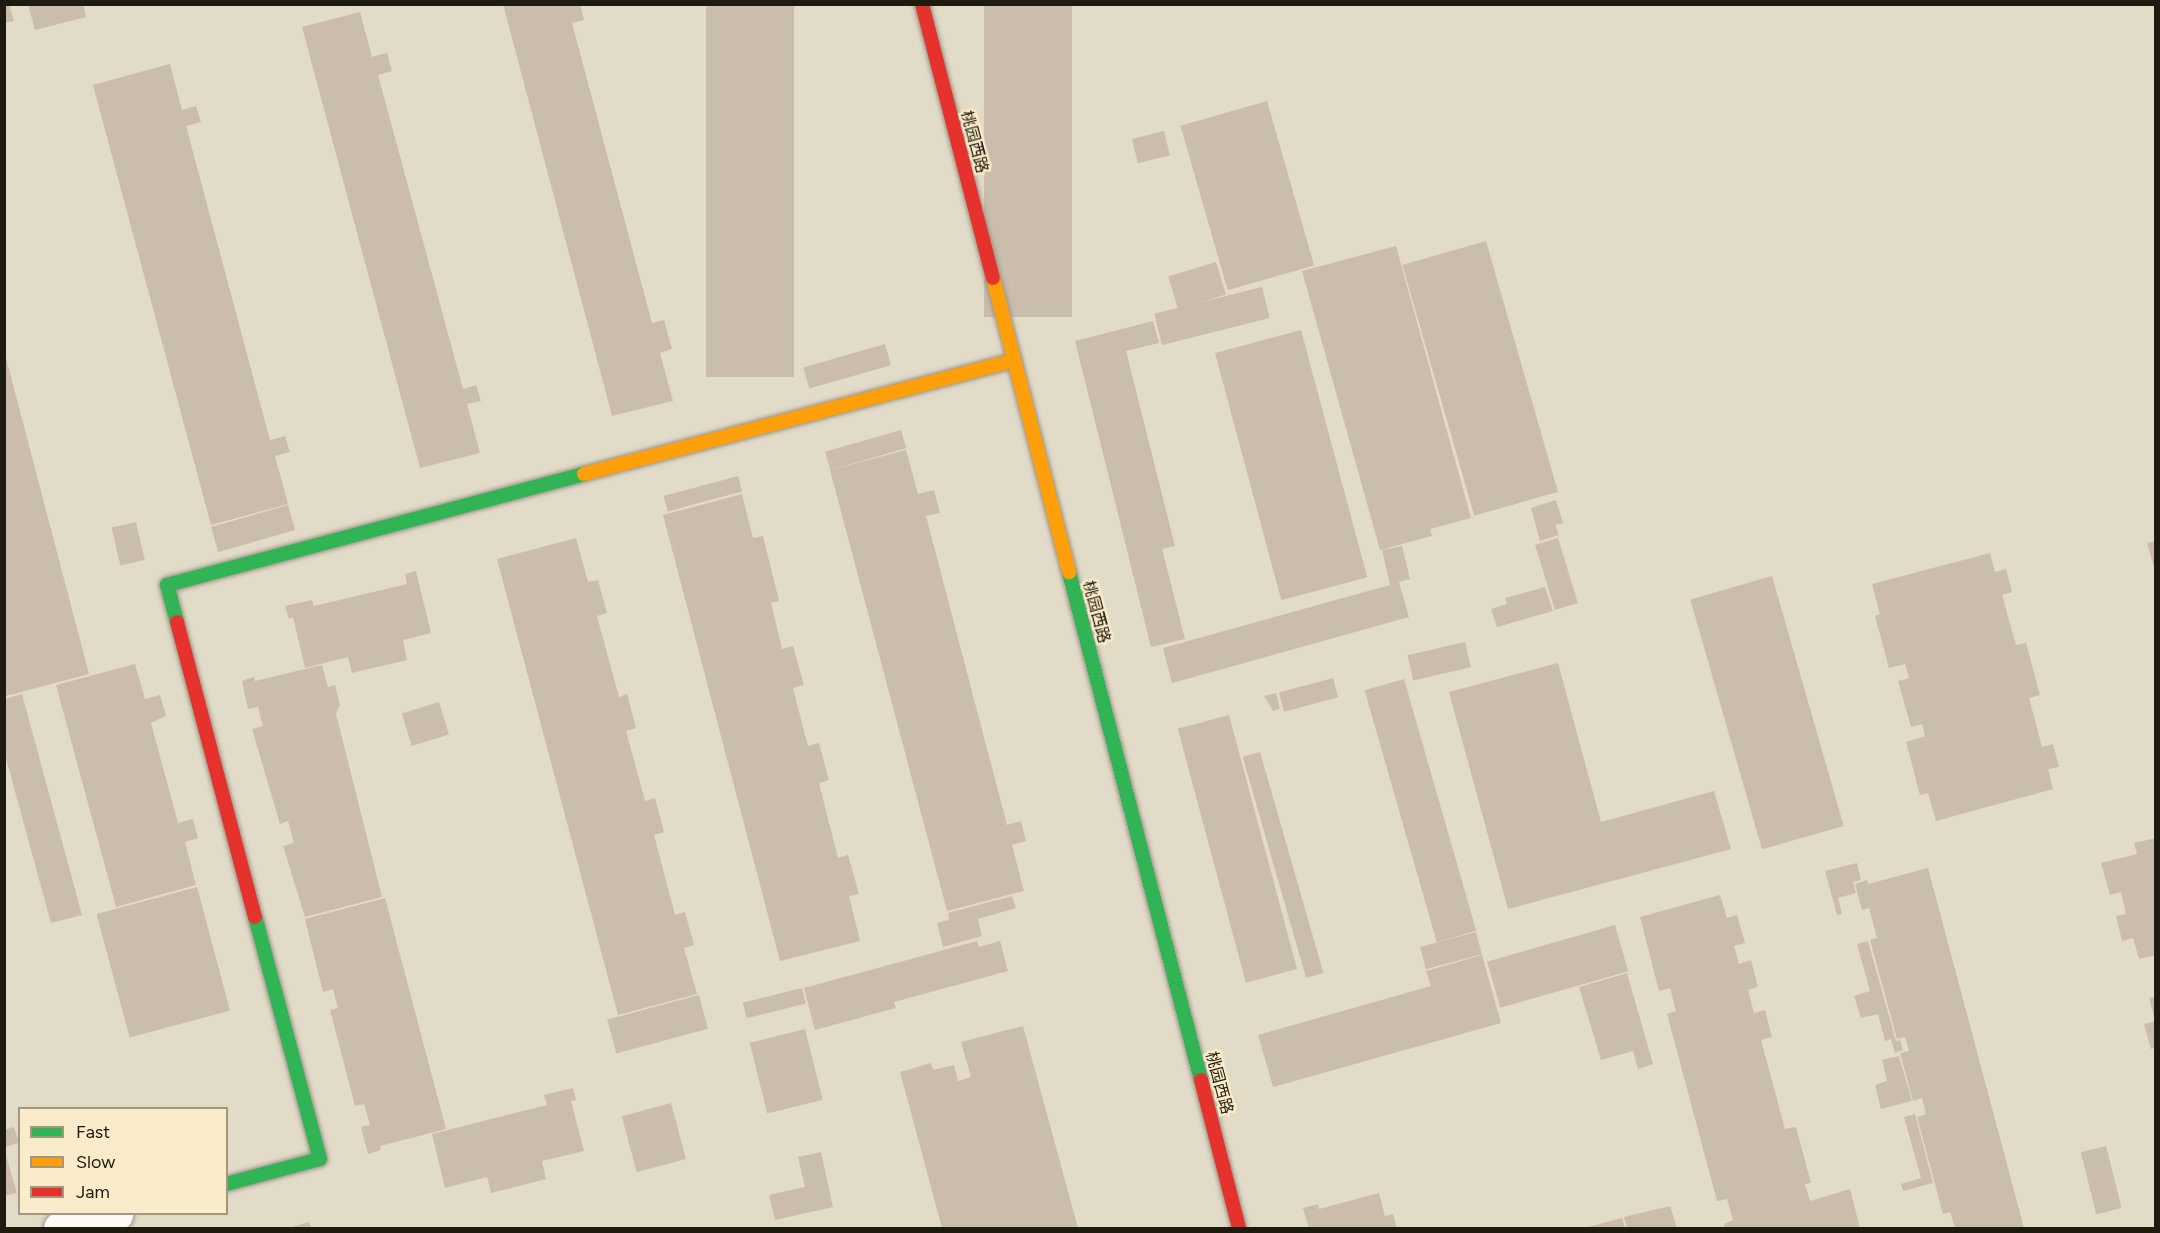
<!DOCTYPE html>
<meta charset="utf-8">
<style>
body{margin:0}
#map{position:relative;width:2160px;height:1233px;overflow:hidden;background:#e2dbc8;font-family:Figtree,"Noto Sans SC",sans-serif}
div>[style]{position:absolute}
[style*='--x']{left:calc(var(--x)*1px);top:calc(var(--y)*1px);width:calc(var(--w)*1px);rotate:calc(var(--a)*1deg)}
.building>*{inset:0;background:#cbbdab;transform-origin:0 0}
.roads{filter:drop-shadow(0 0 2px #999485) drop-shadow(0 0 2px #999485)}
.street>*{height:33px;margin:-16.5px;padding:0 16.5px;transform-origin:16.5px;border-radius:16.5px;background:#fbfaf7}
.fast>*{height:14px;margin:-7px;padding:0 7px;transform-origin:7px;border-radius:7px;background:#30b455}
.slow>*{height:14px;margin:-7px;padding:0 7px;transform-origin:7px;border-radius:7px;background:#ff9f0a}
.jam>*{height:14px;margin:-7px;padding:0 7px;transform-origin:7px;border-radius:7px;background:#e5322d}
span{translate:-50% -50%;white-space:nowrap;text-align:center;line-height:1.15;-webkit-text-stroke:4.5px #faecca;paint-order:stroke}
.street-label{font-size:16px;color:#1f1a0e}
.frame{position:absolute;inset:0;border:6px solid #1f1a0e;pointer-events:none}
.legend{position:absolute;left:18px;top:1107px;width:210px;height:108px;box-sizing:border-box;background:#faecca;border:2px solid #a2987f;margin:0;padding:8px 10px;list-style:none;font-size:18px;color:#1f1a0e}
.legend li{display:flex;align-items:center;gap:12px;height:30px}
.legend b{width:30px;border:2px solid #a2987f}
</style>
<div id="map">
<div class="building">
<div style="clip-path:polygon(4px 4px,9px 4px,14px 21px,4px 23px)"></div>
<div style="clip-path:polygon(28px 4px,83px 4px,86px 17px,35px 30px)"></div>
<div style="clip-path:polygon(503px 4px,580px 4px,584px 20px,572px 23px,652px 323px,664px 320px,672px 349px,660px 353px,673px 401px,612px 416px)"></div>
<div style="left:706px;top:4px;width:88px;height:373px"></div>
<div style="left:984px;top:4px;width:88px;height:313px"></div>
<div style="clip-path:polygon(360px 12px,372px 57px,387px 53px,392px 71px,378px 75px,463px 389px,476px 385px,481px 401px,467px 404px,480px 453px,420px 468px,302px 27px)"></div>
<div style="clip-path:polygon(170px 64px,182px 110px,196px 106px,201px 122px,186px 126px,270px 440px,285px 436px,290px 452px,275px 456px,288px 504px,211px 525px,93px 85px)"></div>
<div style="left:1267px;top:101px;width:171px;height:90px;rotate:74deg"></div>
<div style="left:1164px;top:131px;width:25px;height:33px;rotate:76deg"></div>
<div style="left:1486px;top:241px;width:261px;height:87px;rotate:74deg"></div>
<div style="clip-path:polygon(1396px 246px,1471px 518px,1430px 529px,1432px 536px,1380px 550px,1302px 271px)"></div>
<div style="left:1216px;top:262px;width:34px;height:50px;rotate:73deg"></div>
<div style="left:1262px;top:287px;width:32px;height:111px;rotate:76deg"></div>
<div style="clip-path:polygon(1153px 321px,1159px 343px,1126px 351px,1175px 546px,1162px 549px,1185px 639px,1151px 647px,1075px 341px)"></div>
<div style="left:1301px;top:330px;width:256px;height:89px;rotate:75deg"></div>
<div style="left:885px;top:344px;width:22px;height:85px;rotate:74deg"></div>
<div style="clip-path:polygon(5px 354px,89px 674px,6px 696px,4px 689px)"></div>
<div style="left:901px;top:430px;width:19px;height:79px;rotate:74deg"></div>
<div style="clip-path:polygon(906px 450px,918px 494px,934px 490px,940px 513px,926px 516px,1007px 825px,1021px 821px,1026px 841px,1012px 845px,1024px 891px,947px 911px,830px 470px)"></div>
<div style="left:738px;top:476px;width:16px;height:77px;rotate:75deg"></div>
<div style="clip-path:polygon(742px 494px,753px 538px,763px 536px,779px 601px,771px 603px,782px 649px,793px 646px,804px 685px,793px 688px,808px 746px,819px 743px,829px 780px,819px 783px,838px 858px,848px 855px,859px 894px,849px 896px,860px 941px,780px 961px,663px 515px)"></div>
<div style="clip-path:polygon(1556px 500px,1563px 523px,1555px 525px,1559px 535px,1540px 541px,1531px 508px)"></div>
<div style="left:288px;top:505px;width:26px;height:80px;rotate:74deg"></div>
<div style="left:136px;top:522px;width:39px;height:25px;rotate:77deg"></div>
<div style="clip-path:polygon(576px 538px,588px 582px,598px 580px,607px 613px,597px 616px,619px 697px,627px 694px,636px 728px,626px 731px,645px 801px,655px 798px,664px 832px,654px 835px,675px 915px,685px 912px,694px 945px,684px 948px,697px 994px,618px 1015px,497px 559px)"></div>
<div style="left:1558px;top:538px;width:68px;height:24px;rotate:73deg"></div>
<div style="clip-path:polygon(2156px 541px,2156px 571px,2155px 571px,2147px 543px)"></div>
<div style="clip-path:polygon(1402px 546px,1410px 579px,1399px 582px,1409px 617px,1172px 683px,1163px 648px,1390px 585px,1382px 550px)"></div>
<div style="clip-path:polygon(1990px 553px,1995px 572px,2006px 569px,2012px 592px,2002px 595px,2016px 645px,2026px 643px,2040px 695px,2029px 698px,2042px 747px,2053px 744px,2059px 767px,2048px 769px,2053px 789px,1936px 821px,1928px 793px,1920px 795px,1906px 742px,1925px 736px,1922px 724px,1911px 727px,1898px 681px,1909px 678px,1905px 664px,1889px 668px,1875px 616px,1880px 614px,1872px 584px)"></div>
<div style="clip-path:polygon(416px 571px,431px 633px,403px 640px,407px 660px,352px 673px,348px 657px,305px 668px,293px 617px,289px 619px,285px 606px,312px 600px,314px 606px,407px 584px,405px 574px)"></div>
<div style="left:1772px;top:576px;width:260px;height:85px;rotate:74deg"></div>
<div style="clip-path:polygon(1545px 587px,1553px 611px,1497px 627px,1491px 609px,1507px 604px,1505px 598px)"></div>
<div style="left:1465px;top:642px;width:26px;height:59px;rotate:77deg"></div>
<div style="clip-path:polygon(1558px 663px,1601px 822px,1714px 791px,1731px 849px,1508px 909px,1449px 692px)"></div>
<div style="clip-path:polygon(135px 664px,145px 699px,160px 695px,166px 716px,151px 723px,178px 823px,193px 819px,198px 838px,185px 842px,196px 885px,116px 907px,56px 685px)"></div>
<div style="clip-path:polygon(322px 665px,328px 687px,335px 685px,340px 705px,336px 714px,382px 897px,305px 917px,283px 846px,294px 843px,288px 821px,280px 824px,252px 729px,263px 726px,258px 707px,248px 709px,242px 681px,254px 677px,255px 681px)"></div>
<div style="left:1333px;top:678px;width:20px;height:56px;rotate:75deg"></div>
<div style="left:1404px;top:679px;width:262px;height:41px;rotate:74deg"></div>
<div style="clip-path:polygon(1276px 693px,1280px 709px,1273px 711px,1264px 696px)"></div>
<div style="clip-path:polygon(22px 694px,82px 915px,51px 923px,4px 751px,4px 699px)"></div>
<div style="left:439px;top:702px;width:34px;height:39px;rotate:73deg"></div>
<div style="left:1229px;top:715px;width:263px;height:53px;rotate:75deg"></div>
<div style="left:1260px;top:752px;width:230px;height:18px;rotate:74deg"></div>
<div style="clip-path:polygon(2156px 838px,2156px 955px,2139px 959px,2133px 938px,2122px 941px,2116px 916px,2126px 914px,2121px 892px,2110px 895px,2101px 863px,2137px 854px,2134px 843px)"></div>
<div style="clip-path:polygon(1857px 863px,1861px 880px,1853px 882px,1856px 893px,1838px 898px,1842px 914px,1837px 915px,1825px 871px)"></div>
<div style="clip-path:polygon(1928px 868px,2024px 1228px,1955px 1228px,1950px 1212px,1943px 1214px,1917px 1117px,1926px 1114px,1922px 1098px,1913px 1101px,1900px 1053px,1909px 1051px,1905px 1037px,1897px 1039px,1870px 940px,1877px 938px,1869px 908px,1862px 910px,1855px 884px,1867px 880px,1868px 884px)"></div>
<div style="left:197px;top:887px;width:128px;height:104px;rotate:75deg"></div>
<div style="clip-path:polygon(1720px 895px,1727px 918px,1737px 915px,1745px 943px,1734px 946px,1739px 964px,1751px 960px,1758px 987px,1748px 990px,1754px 1013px,1765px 1010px,1772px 1037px,1761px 1040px,1785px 1129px,1796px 1127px,1811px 1183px,1805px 1184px,1810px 1201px,1850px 1189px,1860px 1228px,1725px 1228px,1724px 1224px,1733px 1220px,1727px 1199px,1717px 1201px,1667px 1014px,1676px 1011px,1670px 988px,1659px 991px,1640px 917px)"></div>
<div style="clip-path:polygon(1012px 896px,1016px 908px,978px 919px,982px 936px,943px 947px,937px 923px,949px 920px,948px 913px)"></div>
<div style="clip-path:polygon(385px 898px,446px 1129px,380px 1146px,381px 1150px,368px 1154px,361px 1127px,370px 1125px,364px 1104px,355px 1106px,330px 1010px,338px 1008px,333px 989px,323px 992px,305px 919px)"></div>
<div style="left:1615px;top:925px;width:48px;height:133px;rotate:74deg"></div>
<div style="left:1476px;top:932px;width:23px;height:58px;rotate:75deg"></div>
<div style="clip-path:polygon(977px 941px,979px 947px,1000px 941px,1008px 971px,894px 1002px,896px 1008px,815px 1030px,804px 988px)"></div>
<div style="clip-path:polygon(1868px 941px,1896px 1041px,1900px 1040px,1903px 1050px,1895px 1053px,1891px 1039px,1885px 1041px,1878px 1014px,1861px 1018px,1854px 996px,1870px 991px,1857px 944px)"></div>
<div style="clip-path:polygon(1482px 955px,1501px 1023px,1273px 1087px,1258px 1035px,1431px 986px,1426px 971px)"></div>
<div style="clip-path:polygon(1627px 973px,1653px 1064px,1638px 1069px,1633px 1051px,1601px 1060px,1579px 987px)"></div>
<div style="left:802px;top:988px;width:16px;height:61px;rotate:76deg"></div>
<div style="left:699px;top:995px;width:35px;height:95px;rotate:75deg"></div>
<div style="clip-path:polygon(2156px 996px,2156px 1020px,2155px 1020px,2149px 998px)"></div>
<div style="clip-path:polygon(2156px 1021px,2156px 1047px,2151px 1049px,2144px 1024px)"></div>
<div style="clip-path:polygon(1023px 1026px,1078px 1228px,942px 1228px,900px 1072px,931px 1063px,933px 1070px,954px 1065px,958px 1081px,971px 1077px,961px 1042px)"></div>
<div style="left:805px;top:1029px;width:73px;height:57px;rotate:76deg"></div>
<div style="clip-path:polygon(1899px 1056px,1912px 1101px,1881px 1109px,1875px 1085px,1887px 1081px,1882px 1060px)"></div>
<div style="clip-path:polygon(573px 1088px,576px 1100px,571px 1101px,584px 1151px,542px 1161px,546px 1179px,491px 1193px,487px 1177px,445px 1188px,432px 1134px,547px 1105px,544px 1095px)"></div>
<div style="left:671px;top:1103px;width:58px;height:51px;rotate:75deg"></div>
<div style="clip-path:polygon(1915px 1114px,1933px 1183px,1903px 1191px,1901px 1184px,1921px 1178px,1904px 1117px)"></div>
<div style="clip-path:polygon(14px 1127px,19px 1143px,4px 1147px,4px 1130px)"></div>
<div style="left:2106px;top:1146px;width:64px;height:26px;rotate:76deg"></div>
<div style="clip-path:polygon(4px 1149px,17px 1193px,4px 1196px)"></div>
<div style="clip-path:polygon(821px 1152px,833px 1207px,775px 1220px,769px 1195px,805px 1187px,798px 1157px)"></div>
<div style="clip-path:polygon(1379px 1193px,1385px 1216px,1393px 1214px,1397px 1228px,1309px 1228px,1303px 1208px,1318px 1204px,1319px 1209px)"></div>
<div style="clip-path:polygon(1670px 1206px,1677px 1228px,1627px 1228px,1624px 1217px)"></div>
<div style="clip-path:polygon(1622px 1218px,1625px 1228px,1584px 1228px)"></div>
<div style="clip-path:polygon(309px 1222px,311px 1228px,289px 1228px)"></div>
</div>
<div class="roads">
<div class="street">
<div style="--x:60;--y:1228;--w:58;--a:-14"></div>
</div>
<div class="fast">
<div style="--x:1069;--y:572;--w:525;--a:75.43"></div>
<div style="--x:177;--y:622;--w:38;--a:-105"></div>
<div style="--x:167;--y:585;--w:432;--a:-14.9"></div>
<div style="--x:226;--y:1184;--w:97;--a:-14.9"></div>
<div style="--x:320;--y:1159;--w:251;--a:-105"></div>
</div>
<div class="slow">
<div style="--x:993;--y:278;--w:304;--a:75.5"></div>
<div style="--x:584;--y:474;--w:445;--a:-14.8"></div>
</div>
<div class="jam">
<div style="--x:922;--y:4;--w:283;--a:75.5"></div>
<div style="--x:177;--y:622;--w:305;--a:75.2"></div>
<div style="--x:1201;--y:1080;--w:153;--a:75.6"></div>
</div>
</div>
<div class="street-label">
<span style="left:974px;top:142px;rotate:75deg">桃园西路</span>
<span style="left:1096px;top:612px;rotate:75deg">桃园西路</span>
<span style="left:1219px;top:1083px;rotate:75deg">桃园西路</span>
</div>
<div class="frame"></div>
<ul class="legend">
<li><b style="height:8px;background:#30b455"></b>Fast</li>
<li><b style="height:8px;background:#ff9f0a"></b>Slow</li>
<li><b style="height:8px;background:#e5322d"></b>Jam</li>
</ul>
</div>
